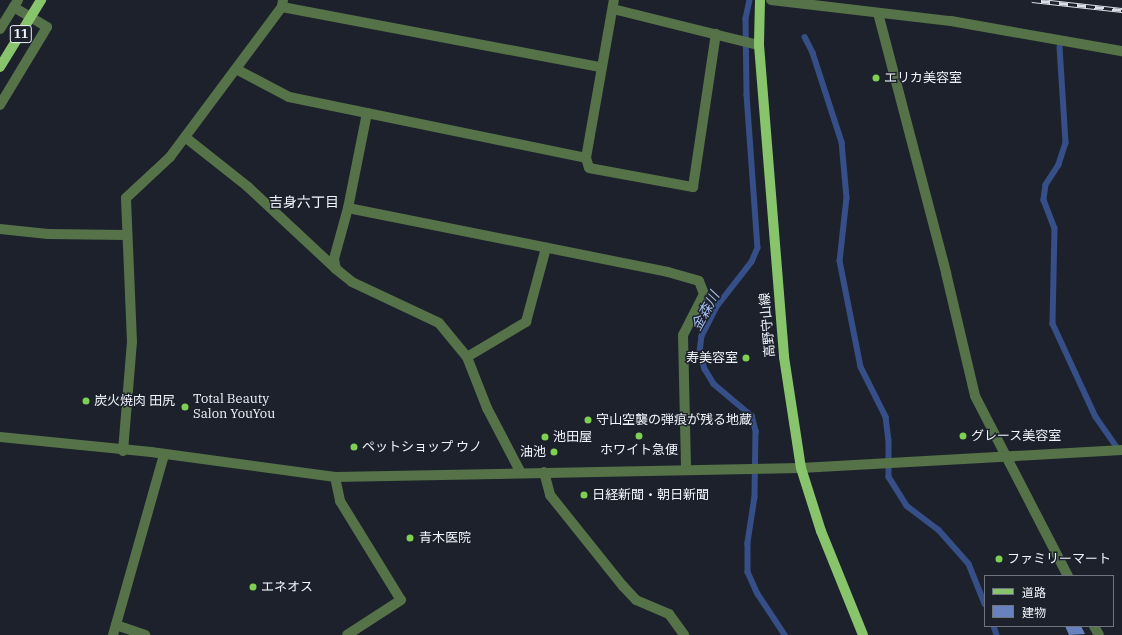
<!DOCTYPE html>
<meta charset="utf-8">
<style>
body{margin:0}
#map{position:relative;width:1122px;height:635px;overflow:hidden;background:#1c212b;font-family:"IBM Plex Serif","Noto Sans JP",serif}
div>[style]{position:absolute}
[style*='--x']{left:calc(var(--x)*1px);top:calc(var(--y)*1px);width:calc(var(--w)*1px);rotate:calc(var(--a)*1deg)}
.stream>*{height:5.5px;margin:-2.75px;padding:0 2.75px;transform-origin:2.75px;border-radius:2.75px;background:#374f88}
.building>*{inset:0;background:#6782bf}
.minor>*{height:10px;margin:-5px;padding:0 5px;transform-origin:5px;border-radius:5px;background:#557248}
.major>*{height:10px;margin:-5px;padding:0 5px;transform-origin:5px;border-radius:5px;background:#88c46c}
.rail>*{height:4.5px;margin-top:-2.25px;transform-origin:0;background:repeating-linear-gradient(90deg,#1c212b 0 9px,#dbdee6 0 18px);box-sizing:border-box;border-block:1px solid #dbdee6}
.major-bridge>*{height:10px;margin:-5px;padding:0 5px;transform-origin:5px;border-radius:5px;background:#88c46c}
.dots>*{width:11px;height:11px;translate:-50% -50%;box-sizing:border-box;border:2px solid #1c212b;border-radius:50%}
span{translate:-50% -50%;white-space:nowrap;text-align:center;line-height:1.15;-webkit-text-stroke:3px #1c212b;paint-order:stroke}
.shield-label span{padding:1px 3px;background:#1c212b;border:1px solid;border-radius:3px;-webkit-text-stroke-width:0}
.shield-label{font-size:12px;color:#f1f4fc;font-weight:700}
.poi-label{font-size:13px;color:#f1f4fc}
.left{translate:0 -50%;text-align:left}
.right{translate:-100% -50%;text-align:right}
.street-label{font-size:13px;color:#f1f4fc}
.neighbourhood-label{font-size:14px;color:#f1f4fc}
.water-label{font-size:14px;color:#a7bff1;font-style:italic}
.legend{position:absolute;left:984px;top:575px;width:130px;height:52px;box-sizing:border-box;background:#1c212b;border:1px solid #71757f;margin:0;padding:5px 7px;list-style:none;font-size:12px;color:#f1f4fc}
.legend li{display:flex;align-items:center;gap:8px;height:20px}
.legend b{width:20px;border:1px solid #71757f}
</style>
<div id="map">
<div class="stream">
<div style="--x:750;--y:0;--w:19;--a:102"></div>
<div style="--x:746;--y:19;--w:76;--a:89.2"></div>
<div style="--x:747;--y:95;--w:153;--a:85.9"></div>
<div style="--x:758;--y:248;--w:15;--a:113"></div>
<div style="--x:752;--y:262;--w:57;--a:127.9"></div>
<div style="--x:717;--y:307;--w:33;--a:117"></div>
<div style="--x:702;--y:336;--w:16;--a:97"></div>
<div style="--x:700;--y:352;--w:18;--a:74"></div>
<div style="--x:705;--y:369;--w:17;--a:59"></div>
<div style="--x:714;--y:384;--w:50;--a:40.1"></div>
<div style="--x:752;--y:416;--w:16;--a:75"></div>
<div style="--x:756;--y:431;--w:66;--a:90.9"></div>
<div style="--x:755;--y:497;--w:47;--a:98.7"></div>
<div style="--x:748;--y:543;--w:29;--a:90"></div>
<div style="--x:748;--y:572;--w:24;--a:66"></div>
<div style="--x:758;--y:594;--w:49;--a:56.6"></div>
<div style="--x:805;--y:37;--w:18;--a:63"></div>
<div style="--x:813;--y:53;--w:94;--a:72"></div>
<div style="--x:842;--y:142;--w:56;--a:84.9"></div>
<div style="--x:847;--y:198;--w:63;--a:96.3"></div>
<div style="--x:840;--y:261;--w:108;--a:78.8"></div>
<div style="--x:861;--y:367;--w:56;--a:63.4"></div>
<div style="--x:886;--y:417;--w:23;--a:83"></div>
<div style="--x:889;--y:440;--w:37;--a:90"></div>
<div style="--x:889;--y:477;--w:34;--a:58"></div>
<div style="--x:907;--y:506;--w:40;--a:37"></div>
<div style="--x:939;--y:530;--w:45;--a:48.6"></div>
<div style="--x:969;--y:564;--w:43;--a:68.2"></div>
<div style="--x:1060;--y:47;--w:96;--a:86.4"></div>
<div style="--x:1066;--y:143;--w:23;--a:108"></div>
<div style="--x:1059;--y:165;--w:24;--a:123"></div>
<div style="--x:1046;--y:185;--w:15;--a:98"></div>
<div style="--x:1044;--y:200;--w:30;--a:69"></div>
<div style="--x:1055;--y:228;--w:96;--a:91.2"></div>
<div style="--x:1053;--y:324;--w:102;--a:65.2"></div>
<div style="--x:1096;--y:417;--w:40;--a:55.1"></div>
<div style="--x:994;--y:626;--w:9;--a:72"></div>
</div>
<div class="building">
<div style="clip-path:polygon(1065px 626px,1081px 626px,1085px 634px,1069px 635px)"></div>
</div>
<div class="minor">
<div style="--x:771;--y:0;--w:181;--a:6.7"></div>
<div style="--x:951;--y:21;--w:174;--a:10"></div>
<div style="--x:282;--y:7;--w:324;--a:10.7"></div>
<div style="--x:613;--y:9;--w:150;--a:13.9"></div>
<div style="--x:878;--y:13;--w:269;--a:75.3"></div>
<div style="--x:946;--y:273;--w:126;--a:76.7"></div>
<div style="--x:975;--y:396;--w:203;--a:62.7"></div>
<div style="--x:0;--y:29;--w:34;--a:-58"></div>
<div style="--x:236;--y:69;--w:60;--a:27.8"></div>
<div style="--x:289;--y:97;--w:303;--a:11.6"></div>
<div style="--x:586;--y:158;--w:160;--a:-80"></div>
<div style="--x:0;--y:105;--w:91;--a:-58.9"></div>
<div style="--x:47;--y:27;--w:39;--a:-149"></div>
<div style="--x:367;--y:113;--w:97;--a:101.3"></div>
<div style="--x:348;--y:208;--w:53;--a:105.4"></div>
<div style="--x:334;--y:259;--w:10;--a:79"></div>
<div style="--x:336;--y:269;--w:21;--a:39"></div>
<div style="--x:352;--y:282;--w:96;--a:25.2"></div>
<div style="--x:439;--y:323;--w:44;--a:50.5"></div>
<div style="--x:467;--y:357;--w:55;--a:68.6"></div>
<div style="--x:487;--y:408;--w:73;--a:62.4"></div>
<div style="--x:185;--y:137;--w:80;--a:38.4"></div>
<div style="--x:248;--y:187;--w:120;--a:43"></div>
<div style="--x:586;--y:158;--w:10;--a:73"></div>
<div style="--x:589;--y:168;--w:106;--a:10.4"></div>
<div style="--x:693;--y:187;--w:155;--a:-81.5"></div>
<div style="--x:348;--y:208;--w:326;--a:11.3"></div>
<div style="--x:668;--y:272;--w:32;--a:16"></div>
<div style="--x:699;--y:281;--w:14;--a:69"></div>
<div style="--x:704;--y:294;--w:46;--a:117.1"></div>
<div style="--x:683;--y:335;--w:135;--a:88.7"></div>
<div style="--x:0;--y:229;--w:48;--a:5.9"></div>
<div style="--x:48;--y:234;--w:78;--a:0.7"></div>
<div style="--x:467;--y:357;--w:69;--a:-30.7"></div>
<div style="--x:526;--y:322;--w:77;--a:-74.9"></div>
<div style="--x:0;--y:437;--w:152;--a:5.7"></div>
<div style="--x:151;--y:452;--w:186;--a:7.7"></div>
<div style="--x:335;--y:477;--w:466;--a:-1.1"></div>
<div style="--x:801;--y:468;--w:322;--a:-3.2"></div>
<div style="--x:123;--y:451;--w:109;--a:-85.3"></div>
<div style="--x:132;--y:342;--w:144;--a:-92.4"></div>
<div style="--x:126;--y:198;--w:60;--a:-43"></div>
<div style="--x:170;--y:157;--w:187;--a:-53.3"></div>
<div style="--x:282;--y:7;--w:7;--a:-82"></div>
<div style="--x:544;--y:472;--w:24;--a:75"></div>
<div style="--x:550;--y:495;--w:117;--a:51.3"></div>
<div style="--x:623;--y:586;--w:19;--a:47"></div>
<div style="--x:636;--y:600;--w:36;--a:23"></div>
<div style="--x:669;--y:614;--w:26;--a:54"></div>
<div style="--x:335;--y:477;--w:25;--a:78"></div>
<div style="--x:340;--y:501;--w:116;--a:58.4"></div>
<div style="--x:401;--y:600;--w:64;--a:147.1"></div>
<div style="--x:116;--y:625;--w:31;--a:19"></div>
<div style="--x:1094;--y:626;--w:10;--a:61"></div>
<div style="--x:113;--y:635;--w:187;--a:-74.2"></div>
</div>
<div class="major">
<div style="--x:760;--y:0;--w:45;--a:91.3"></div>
<div style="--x:759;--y:45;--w:313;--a:85.4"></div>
<div style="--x:784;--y:357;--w:112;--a:81.3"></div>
<div style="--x:801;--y:468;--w:66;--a:72.4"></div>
<div style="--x:821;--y:531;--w:112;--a:68"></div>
</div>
<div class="rail">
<div style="--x:1032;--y:0;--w:91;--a:6.3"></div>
</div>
<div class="major-bridge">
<div style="--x:0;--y:67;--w:79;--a:-58.5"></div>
</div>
<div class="dots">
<div style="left:876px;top:78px;background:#7ed053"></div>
<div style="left:746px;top:358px;background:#7ed053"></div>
<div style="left:86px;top:401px;background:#7ed053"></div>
<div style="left:185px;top:407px;background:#7ed053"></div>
<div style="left:588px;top:420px;background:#7ed053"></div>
<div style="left:639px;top:436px;background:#7ed053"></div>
<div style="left:963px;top:436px;background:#7ed053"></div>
<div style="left:545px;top:437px;background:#7ed053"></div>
<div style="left:354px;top:447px;background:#7ed053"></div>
<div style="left:554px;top:452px;background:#7ed053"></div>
<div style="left:584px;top:495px;background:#7ed053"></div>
<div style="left:410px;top:538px;background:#7ed053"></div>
<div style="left:999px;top:559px;background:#7ed053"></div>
<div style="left:253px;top:587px;background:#7ed053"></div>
</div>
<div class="shield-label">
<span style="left:21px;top:34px">11</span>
</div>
<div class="poi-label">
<span class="left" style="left:884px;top:78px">エリカ美容室</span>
<span class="right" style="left:738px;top:358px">寿美容室</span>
<span class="left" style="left:193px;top:407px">Total Beauty<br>Salon YouYou</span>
<span class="left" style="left:94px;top:401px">炭火焼肉 田尻</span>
<span class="left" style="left:596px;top:420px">守山空襲の弾痕が残る地蔵</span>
<span class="left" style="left:971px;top:436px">グレース美容室</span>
<span class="left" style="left:553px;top:437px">池田屋</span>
<span class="left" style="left:362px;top:447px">ペットショップ ウノ</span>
<span style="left:639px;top:450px">ホワイト急便</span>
<span class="right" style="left:546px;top:452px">油池</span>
<span class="left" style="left:592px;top:495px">日経新聞・朝日新聞</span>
<span class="left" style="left:419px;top:538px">青木医院</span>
<span class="left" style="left:1007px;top:559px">ファミリーマート</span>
<span class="left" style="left:261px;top:587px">エネオス</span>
</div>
<div class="street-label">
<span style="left:768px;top:325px;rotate:-95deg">高野守山線</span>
</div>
<div class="neighbourhood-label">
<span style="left:304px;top:202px">吉身六丁目</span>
</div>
<div class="water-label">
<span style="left:705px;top:311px;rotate:-61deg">金森川</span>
</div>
<ul class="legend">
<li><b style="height:5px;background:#88c46c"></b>道路</li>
<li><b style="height:11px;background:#6782bf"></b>建物</li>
</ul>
</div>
